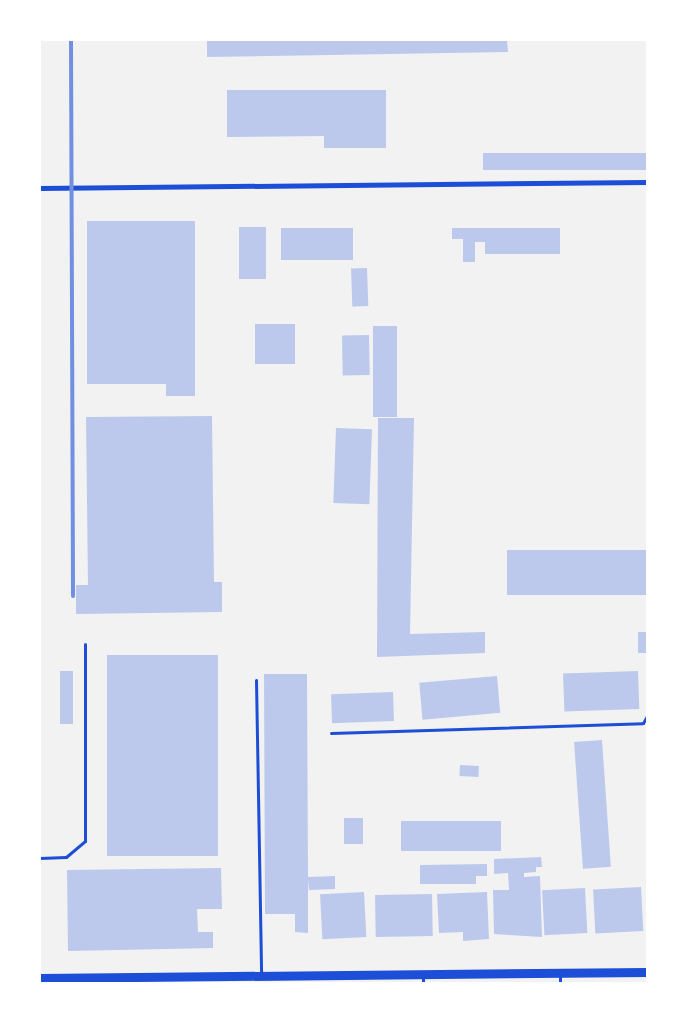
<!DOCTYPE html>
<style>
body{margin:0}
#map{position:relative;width:687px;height:1023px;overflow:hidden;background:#f2f2f2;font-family:"Work Sans",sans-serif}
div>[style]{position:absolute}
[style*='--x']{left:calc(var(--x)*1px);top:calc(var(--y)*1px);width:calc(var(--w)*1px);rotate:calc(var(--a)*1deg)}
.building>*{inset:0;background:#bdc9ec;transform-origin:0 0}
.service>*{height:3px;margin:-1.5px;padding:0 1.5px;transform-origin:1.5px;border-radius:1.5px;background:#1d4ed8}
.minor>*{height:5px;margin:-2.5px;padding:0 2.5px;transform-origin:2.5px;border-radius:2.5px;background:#1d4ed8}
.tertiary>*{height:9px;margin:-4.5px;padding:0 4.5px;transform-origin:4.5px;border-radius:4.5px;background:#1d4ed8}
.rail>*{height:4px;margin:-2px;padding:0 2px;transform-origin:2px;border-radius:2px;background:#7290e2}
span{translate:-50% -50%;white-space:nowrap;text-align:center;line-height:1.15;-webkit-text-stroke:4px #fff;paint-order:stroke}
.frame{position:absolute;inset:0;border:41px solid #fff;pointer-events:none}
</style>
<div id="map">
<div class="building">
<div style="clip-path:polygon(207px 40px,507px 40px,508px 52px,207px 57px)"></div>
<div style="clip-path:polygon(227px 90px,386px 90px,386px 148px,324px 148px,324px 136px,227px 137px)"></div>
<div style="left:647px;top:153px;width:17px;height:164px;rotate:90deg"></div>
<div style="clip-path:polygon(87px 221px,195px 221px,195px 396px,166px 396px,166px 384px,87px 384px)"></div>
<div style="left:239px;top:227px;width:27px;height:52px"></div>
<div style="left:353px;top:228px;width:32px;height:72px;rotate:90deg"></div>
<div style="clip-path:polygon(452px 228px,560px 228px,560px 254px,485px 254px,485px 242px,475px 242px,475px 262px,463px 262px,463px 239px,452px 239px)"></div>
<div style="left:367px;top:268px;width:38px;height:16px;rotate:88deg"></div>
<div style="left:295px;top:324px;width:40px;height:40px;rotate:90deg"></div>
<div style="left:373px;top:326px;width:24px;height:91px"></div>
<div style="left:369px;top:335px;width:40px;height:27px;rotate:89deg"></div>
<div style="clip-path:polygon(212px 416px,214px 582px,222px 582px,222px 612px,76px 614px,76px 585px,88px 585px,86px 417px)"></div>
<div style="clip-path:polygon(378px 418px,414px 418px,410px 634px,485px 632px,485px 653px,377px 657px)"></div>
<div style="left:336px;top:428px;width:36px;height:75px;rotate:2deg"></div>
<div style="left:647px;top:550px;width:45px;height:140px;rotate:90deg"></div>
<div style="left:638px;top:632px;width:9px;height:21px"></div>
<div style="left:107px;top:655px;width:111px;height:201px"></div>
<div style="left:60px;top:671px;width:13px;height:53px"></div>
<div style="left:638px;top:671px;width:38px;height:75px;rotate:88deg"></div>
<div style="clip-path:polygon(264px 674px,307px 674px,308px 877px,335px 876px,335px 889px,309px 890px,308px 880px,308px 933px,295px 932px,295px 914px,265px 914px)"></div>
<div style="left:497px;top:676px;width:37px;height:78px;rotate:85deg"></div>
<div style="left:393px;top:692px;width:29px;height:62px;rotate:88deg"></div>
<div style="left:602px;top:740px;width:127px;height:28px;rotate:86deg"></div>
<div style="left:460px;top:765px;width:19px;height:11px;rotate:3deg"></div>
<div style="left:344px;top:818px;width:19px;height:26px"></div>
<div style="left:501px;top:821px;width:30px;height:100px;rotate:90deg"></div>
<div style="clip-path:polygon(541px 857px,542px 867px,536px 867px,536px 872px,524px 873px,524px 877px,540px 876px,542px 937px,494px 934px,493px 890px,509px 890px,508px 873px,494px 874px,494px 859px)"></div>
<div style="clip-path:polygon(487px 864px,487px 876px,476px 876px,476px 884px,420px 884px,420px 865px)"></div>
<div style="clip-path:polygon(221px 868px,222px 909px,197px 909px,198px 932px,213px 932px,213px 948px,68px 951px,67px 870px)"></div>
<div style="left:641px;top:887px;width:44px;height:48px;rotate:87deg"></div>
<div style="left:585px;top:888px;width:45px;height:43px;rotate:87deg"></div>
<div style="left:364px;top:892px;width:45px;height:44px;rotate:87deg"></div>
<div style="clip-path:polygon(487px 892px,489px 939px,463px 941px,463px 932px,439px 933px,437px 894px)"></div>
<div style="left:432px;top:894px;width:42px;height:57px;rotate:89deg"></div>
</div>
<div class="service">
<div style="--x:256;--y:680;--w:295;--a:89"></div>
<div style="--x:331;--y:733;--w:312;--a:-1.8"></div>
<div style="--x:643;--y:723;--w:8;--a:-60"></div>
<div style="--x:40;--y:858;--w:26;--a:-2"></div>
<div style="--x:66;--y:857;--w:25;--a:-40"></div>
<div style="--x:85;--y:841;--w:197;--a:-90"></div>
<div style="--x:560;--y:974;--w:9;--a:90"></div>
<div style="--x:423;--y:975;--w:8;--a:90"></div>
</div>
<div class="minor">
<div style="--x:40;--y:188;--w:607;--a:-0.57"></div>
</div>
<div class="tertiary">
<div style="--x:40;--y:978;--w:607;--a:-0.57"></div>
</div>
<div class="rail">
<div style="--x:71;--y:40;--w:556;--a:89.79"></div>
</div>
<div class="frame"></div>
</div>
